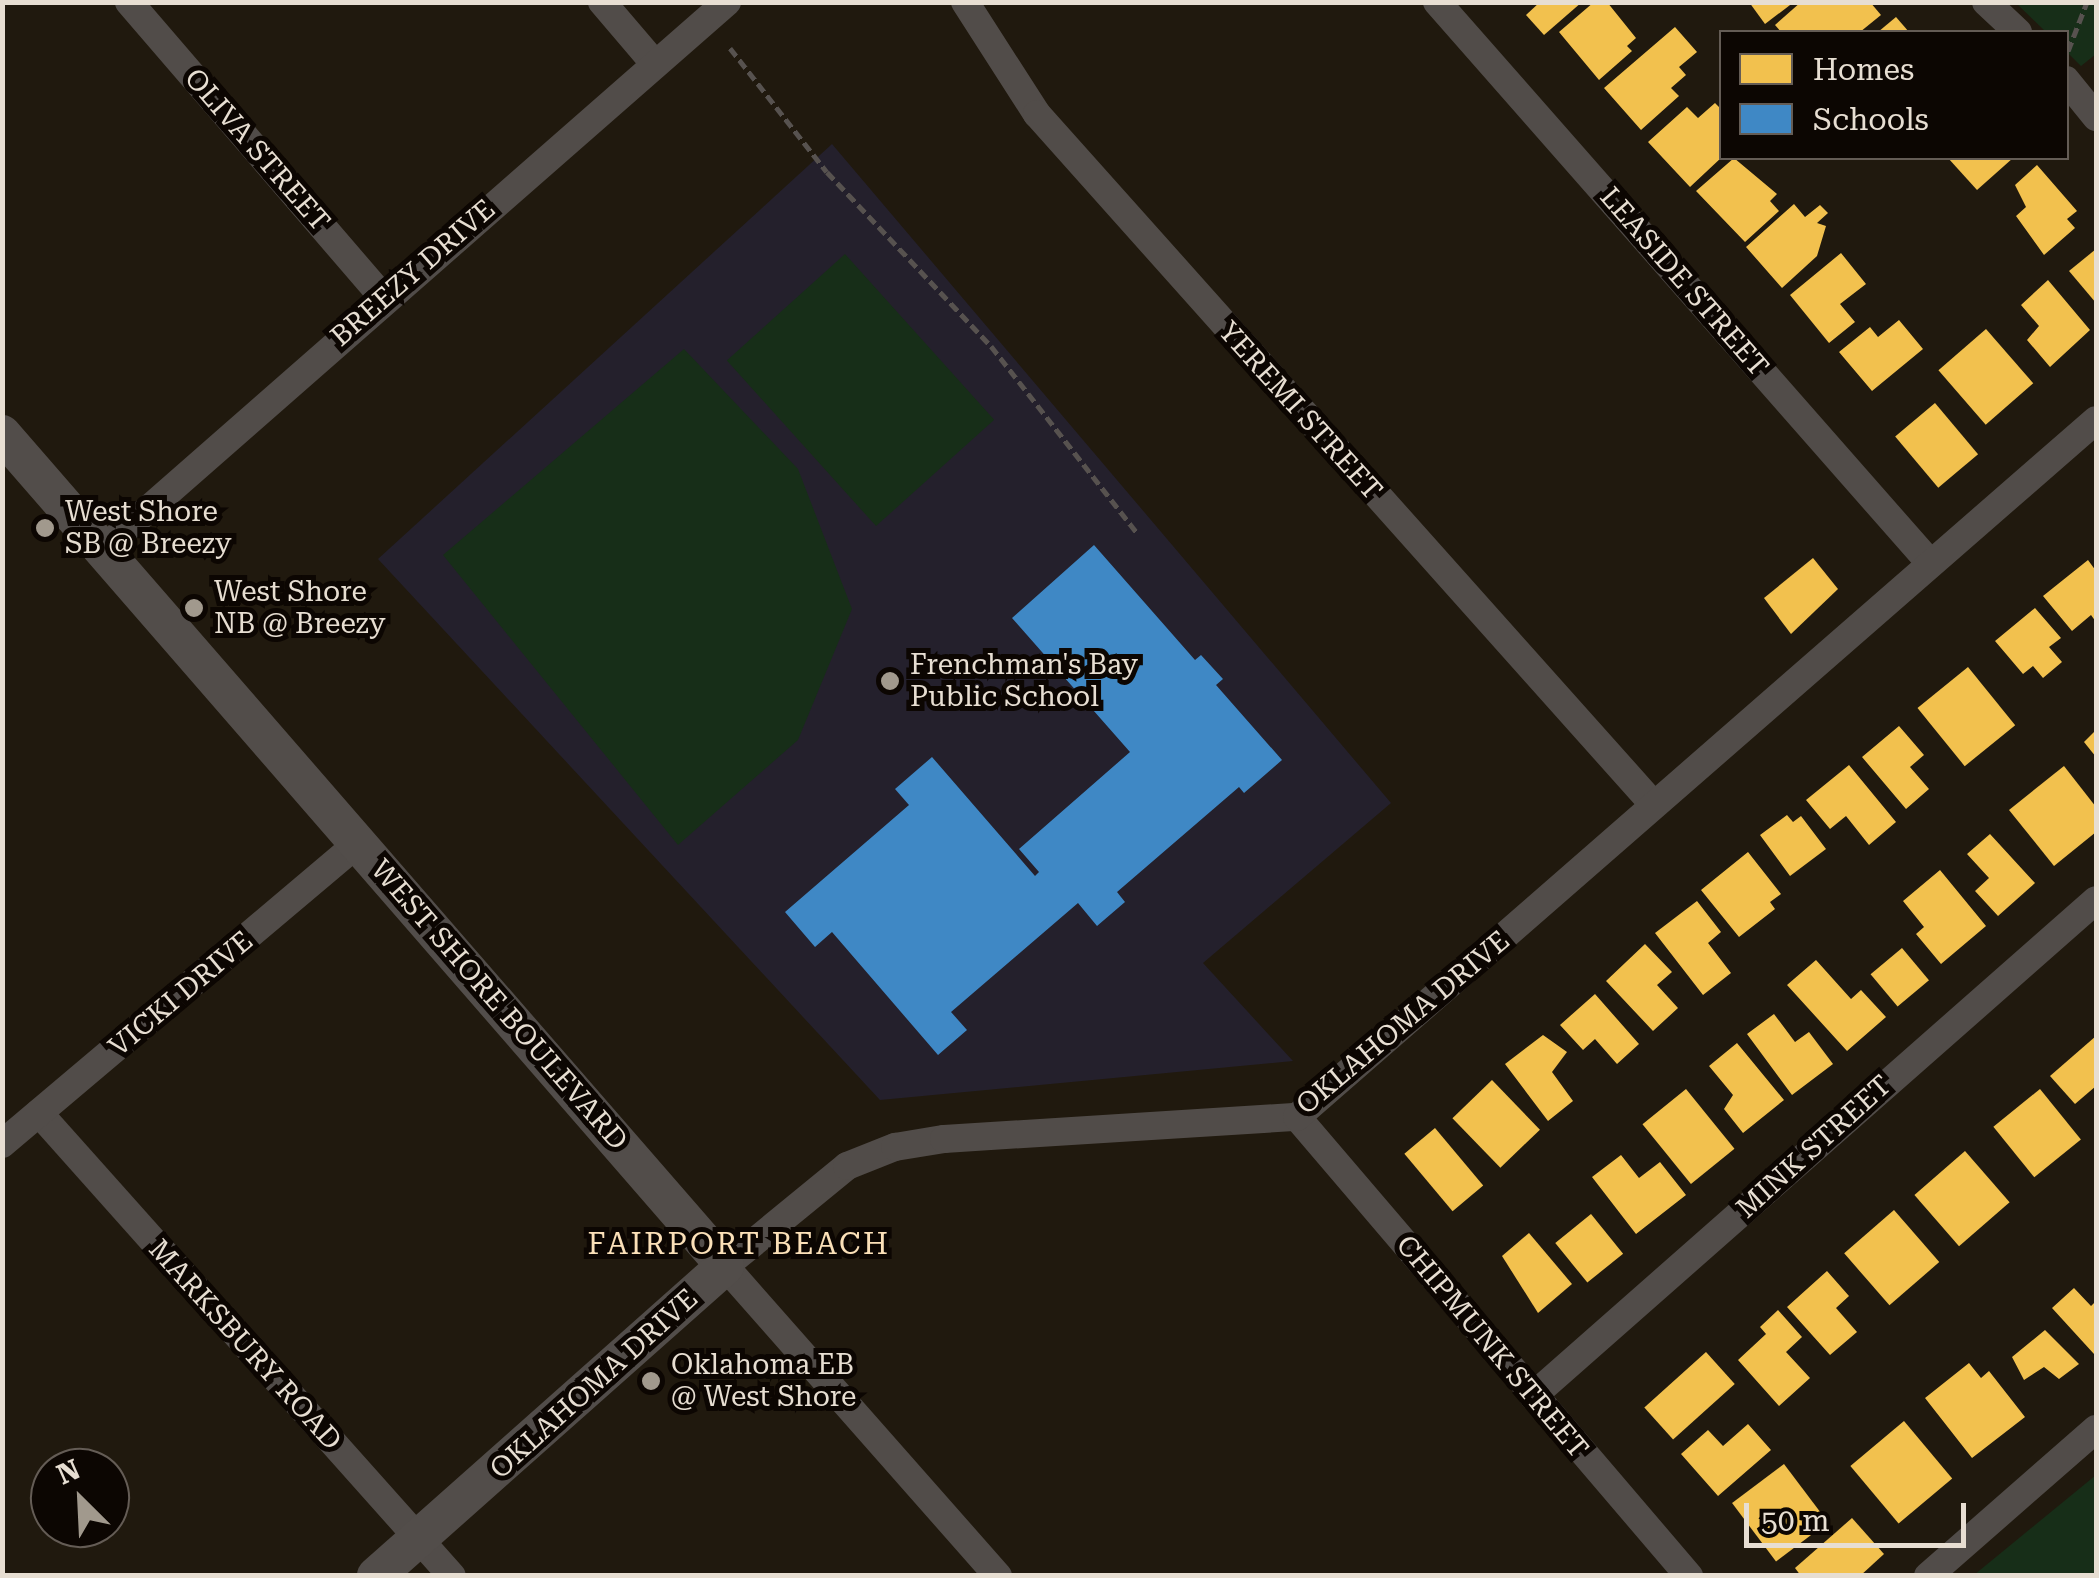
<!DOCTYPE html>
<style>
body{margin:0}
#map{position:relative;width:2099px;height:1578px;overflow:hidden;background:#20190e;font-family:"Roboto Serif",serif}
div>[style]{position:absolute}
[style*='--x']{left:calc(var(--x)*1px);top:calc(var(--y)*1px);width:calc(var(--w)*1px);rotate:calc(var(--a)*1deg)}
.education>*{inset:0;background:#24202c}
.green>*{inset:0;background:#172e18;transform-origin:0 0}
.homes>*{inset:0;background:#f2c14e;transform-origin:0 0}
.schools>*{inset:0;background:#3f88c5}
.path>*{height:5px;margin-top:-2.5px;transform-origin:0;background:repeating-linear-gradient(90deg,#57524f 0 10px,transparent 0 15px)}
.street>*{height:28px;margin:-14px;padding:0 14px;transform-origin:14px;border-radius:14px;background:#514c49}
.secondary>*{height:38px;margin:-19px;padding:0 19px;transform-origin:19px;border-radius:19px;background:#524d4a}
.dots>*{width:28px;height:28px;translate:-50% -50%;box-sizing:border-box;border:5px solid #0c0602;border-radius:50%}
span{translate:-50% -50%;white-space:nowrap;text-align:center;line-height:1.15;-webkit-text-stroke:10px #0c0602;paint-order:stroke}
.street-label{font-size:28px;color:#e7ded2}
.poi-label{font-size:28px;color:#e7ded2}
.left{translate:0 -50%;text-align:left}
.neighbourhood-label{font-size:30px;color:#fbe0b8;letter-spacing:2.5px}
.frame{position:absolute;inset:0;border:5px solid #e7ded2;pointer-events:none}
.legend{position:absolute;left:1719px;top:30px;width:350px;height:130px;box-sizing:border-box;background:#0c0602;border:2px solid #645c55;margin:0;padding:12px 18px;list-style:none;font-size:30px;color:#e7ded2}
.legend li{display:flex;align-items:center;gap:20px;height:50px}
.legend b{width:50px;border:2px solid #645c55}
.north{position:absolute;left:30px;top:1448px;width:100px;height:100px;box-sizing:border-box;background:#0c0602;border:2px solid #645c55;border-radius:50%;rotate:336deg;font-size:28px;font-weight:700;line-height:40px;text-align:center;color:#e7ded2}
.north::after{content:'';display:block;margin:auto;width:35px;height:45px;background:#a1998d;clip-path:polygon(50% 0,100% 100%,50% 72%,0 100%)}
.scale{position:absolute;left:1744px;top:1503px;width:222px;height:45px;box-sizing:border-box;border:5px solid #e7ded2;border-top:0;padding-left:12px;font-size:30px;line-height:35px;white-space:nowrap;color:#e7ded2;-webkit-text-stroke:8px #0c0602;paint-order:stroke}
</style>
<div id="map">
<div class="education">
<div style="clip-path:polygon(832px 144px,1391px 803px,1203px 963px,1293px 1061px,880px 1100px,378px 559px)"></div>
</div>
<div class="green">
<div style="clip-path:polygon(2016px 3px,2096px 3px,2096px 54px,2081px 66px,2067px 52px,2066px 32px,2046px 32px)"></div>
<div style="left:845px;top:254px;width:223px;height:159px;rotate:48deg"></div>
<div style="clip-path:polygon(684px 349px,798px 469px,852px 609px,798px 740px,678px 845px,443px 555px)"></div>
<div style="clip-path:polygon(2096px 1475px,2096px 1575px,1974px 1575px)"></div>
</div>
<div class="homes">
<div style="clip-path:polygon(1540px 2px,1582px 2px,1544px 35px,1526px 15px)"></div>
<div style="clip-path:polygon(1594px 2px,1607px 2px,1636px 38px,1627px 46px,1632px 51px,1599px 80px,1559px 32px)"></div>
<div style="clip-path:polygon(1749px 2px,1794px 2px,1765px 24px)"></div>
<div style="clip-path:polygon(1801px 2px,1870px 2px,1881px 15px,1860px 32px,1781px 32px,1775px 25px)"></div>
<div style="clip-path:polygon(1896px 17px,1909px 32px,1878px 32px)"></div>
<div style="clip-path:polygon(1675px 27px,1697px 52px,1679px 67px,1686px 75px,1671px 88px,1679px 96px,1641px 130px,1604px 88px)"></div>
<div style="clip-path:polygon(1715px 103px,1722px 110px,1722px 157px,1690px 187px,1648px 142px,1687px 107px,1698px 118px)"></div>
<div style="clip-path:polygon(1734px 158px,1777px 194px,1770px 201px,1779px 211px,1745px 242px,1696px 191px)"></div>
<div style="clip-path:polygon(1948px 158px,2013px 158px,1977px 190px)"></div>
<div style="clip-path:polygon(2037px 165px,2077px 211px,2067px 219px,2075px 228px,2044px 255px,2016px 216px,2026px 207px,2015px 185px)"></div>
<div style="clip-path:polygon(1794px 204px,1805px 217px,1820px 205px,1828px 213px,1817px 223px,1826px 226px,1817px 256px,1782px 288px,1746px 247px)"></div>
<div style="clip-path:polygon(2096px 249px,2096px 303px,2069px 271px)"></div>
<div style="clip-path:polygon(1841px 253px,1866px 284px,1840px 304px,1855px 322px,1829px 343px,1790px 295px)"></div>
<div style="clip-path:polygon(2048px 280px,2090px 330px,2050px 367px,2027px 340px,2039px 326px,2021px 305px)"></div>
<div style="clip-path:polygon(1899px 320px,1923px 349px,1872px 391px,1839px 352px,1870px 327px,1878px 337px)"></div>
<div style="left:1986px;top:329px;width:72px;height:63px;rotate:49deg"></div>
<div style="left:1935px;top:403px;width:67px;height:52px;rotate:50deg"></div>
<div style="clip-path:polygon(1813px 558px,1838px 589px,1791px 634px,1764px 598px)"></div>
<div style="clip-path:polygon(2088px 560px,2096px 571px,2096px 622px,2091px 615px,2072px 631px,2043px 596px)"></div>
<div style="clip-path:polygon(2035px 608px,2061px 638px,2049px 647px,2062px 662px,2043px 678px,2033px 666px,2023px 674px,1995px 641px)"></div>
<div style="left:1968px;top:667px;width:75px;height:65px;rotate:51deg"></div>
<div style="clip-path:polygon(1899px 726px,1924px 755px,1910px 767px,1929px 789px,1906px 809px,1862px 757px)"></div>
<div style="clip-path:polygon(2096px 730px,2096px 757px,2084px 742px)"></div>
<div style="clip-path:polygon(1849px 765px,1896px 822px,1869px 845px,1846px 816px,1830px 829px,1806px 800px)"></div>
<div style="clip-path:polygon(2064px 766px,2096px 807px,2096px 832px,2054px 866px,2009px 810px)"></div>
<div style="clip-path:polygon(1787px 815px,1793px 822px,1801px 816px,1826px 849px,1790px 876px,1760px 835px)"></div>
<div style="clip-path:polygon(1990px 834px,2035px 883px,1998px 916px,1975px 891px,1989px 878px,1967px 854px)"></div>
<div style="clip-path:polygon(1748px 852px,1781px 894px,1770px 902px,1775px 909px,1739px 937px,1701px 890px)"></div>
<div style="clip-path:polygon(1940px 870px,1986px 926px,1941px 964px,1916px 934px,1924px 927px,1903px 901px)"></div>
<div style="clip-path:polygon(1697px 901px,1721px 932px,1708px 943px,1731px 973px,1703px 995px,1655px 933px)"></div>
<div style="clip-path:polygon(1645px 944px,1672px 972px,1657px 985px,1678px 1008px,1653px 1031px,1606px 981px)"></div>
<div style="left:1902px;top:948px;width:42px;height:41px;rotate:50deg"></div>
<div style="clip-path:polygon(1816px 960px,1851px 999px,1861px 990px,1886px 1017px,1847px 1051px,1787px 985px)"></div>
<div style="clip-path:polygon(1595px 994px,1639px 1044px,1617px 1064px,1595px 1039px,1583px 1050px,1560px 1025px)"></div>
<div style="clip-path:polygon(1774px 1014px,1795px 1042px,1809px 1032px,1833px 1064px,1792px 1095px,1747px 1034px)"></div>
<div style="clip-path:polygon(1543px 1035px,1567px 1052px,1552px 1072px,1573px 1101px,1548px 1121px,1505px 1064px)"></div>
<div style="clip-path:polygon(2096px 1036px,2096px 1086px,2075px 1104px,2050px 1076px)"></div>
<div style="clip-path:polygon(1737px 1043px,1784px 1100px,1743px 1133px,1724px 1109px,1733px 1095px,1709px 1066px)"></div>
<div style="left:1492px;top:1080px;width:69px;height:55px;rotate:46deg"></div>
<div style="left:1686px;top:1089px;width:77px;height:56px;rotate:51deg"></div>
<div style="left:2040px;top:1089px;width:65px;height:60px;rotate:51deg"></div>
<div style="left:1435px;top:1128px;width:75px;height:40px;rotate:50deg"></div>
<div style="left:1965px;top:1151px;width:68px;height:67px;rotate:49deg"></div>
<div style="clip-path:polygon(1621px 1155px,1639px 1178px,1660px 1162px,1686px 1195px,1636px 1234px,1592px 1177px)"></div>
<div style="left:1894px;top:1210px;width:69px;height:66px;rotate:49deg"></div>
<div style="left:1591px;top:1214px;width:51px;height:46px;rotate:51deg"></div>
<div style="clip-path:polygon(1529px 1233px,1572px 1284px,1538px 1313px,1502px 1256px)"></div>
<div style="clip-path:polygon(1827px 1271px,1849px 1296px,1836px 1308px,1857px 1332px,1830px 1355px,1787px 1307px)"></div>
<div style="clip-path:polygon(2074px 1288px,2091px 1306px,2096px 1301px,2094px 1354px,2052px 1308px)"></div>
<div style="clip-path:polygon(1778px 1310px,1802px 1337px,1786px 1352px,1810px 1378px,1779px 1406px,1738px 1360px,1766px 1334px,1760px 1327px)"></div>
<div style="clip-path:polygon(2045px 1330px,2079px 1364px,2059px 1379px,2044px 1367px,2024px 1380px,2012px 1357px)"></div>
<div style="left:1706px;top:1352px;width:43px;height:83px;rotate:48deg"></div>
<div style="clip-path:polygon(1969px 1363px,1981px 1378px,1989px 1371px,2025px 1417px,1972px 1458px,1925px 1398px)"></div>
<div style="left:1904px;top:1421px;width:75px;height:70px;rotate:50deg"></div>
<div style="clip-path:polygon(1748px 1424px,1771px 1450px,1718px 1496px,1681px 1454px,1708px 1430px,1723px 1446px)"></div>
<div style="left:1784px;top:1464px;width:73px;height:65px;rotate:53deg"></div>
<div style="clip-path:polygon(1852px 1518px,1884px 1554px,1860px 1576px,1801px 1576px,1795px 1568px)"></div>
</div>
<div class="schools">
<div style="clip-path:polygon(1094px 545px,1195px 660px,1201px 655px,1223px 679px,1216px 685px,1282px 760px,1244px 793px,1239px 787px,1117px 892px,1125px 902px,1097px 926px,1078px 903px,951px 1012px,967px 1030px,938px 1055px,832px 932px,815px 947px,785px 912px,909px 805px,895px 789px,932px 757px,1035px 876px,1039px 872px,1019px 849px,1130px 752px,1012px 618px)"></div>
</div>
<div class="path">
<div style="--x:730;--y:48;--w:157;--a:52"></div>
<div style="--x:827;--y:172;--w:239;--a:46.7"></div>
<div style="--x:991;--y:346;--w:237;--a:52"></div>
<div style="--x:2068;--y:51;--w:53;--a:-68.8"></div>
</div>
<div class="street">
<div style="--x:129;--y:2;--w:391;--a:49.3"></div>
<div style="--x:602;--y:2;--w:82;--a:49.5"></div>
<div style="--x:965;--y:2;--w:133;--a:57.3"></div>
<div style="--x:1037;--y:114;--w:926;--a:48.24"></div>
<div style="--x:1437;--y:2;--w:747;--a:48.69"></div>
<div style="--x:1986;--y:2;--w:44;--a:43.2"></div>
<div style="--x:2066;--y:80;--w:48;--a:51"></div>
<div style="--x:103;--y:549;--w:830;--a:-41.24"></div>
<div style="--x:39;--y:1113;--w:620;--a:48.27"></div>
<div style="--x:1297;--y:1117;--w:604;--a:49.5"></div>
<div style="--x:2;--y:1144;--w:466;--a:-40.2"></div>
<div style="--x:1533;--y:1396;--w:750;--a:-41.38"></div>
<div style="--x:998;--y:1576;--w:413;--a:-131.4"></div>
<div style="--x:725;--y:1266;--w:158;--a:-39.3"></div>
<div style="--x:847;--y:1166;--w:52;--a:-21.6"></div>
<div style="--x:895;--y:1147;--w:50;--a:-9.3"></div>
<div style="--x:944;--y:1139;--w:354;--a:-3.6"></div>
<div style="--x:1297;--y:1117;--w:1060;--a:-41.1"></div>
<div style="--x:1928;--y:1576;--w:223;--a:-41.2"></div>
</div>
<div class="secondary">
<div style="--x:2;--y:434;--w:1102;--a:49.01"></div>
<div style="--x:725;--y:1266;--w:467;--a:138.4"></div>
</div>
<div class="dots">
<div style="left:45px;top:528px;background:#a1998d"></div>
<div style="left:194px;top:608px;background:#a1998d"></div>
<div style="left:890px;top:681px;background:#a1998d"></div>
<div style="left:651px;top:1381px;background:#a1998d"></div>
</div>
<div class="street-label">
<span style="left:257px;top:150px;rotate:49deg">OLIVA STREET</span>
<span style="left:413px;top:273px;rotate:-41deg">BREEZY DRIVE</span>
<span style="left:1684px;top:282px;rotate:49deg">LEASIDE STREET</span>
<span style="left:1300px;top:411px;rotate:48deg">YEREMI STREET</span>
<span style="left:181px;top:994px;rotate:-40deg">VICKI DRIVE</span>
<span style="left:499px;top:1005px;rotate:49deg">WEST SHORE BOULEVARD</span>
<span style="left:1403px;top:1023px;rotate:-40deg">OKLAHOMA DRIVE</span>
<span style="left:1814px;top:1147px;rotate:-42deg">MINK STREET</span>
<span style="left:245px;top:1345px;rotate:48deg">MARKSBURY ROAD</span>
<span style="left:1492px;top:1347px;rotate:50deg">CHIPMUNK STREET</span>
<span style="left:594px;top:1384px;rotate:-42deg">OKLAHOMA DRIVE</span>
</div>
<div class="poi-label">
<span class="left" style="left:65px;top:528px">West Shore<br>SB @ Breezy</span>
<span class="left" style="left:214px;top:608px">West Shore<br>NB @ Breezy</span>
<span class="left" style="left:910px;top:681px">Frenchman's Bay<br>Public School</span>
<span class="left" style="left:671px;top:1381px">Oklahoma EB<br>@ West Shore</span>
</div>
<div class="neighbourhood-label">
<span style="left:739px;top:1244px">FAIRPORT BEACH</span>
</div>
<div class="frame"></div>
<ul class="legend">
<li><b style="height:28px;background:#f2c14e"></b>Homes</li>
<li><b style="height:28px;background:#3f88c5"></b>Schools</li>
</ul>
<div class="north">N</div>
<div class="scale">50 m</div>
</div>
